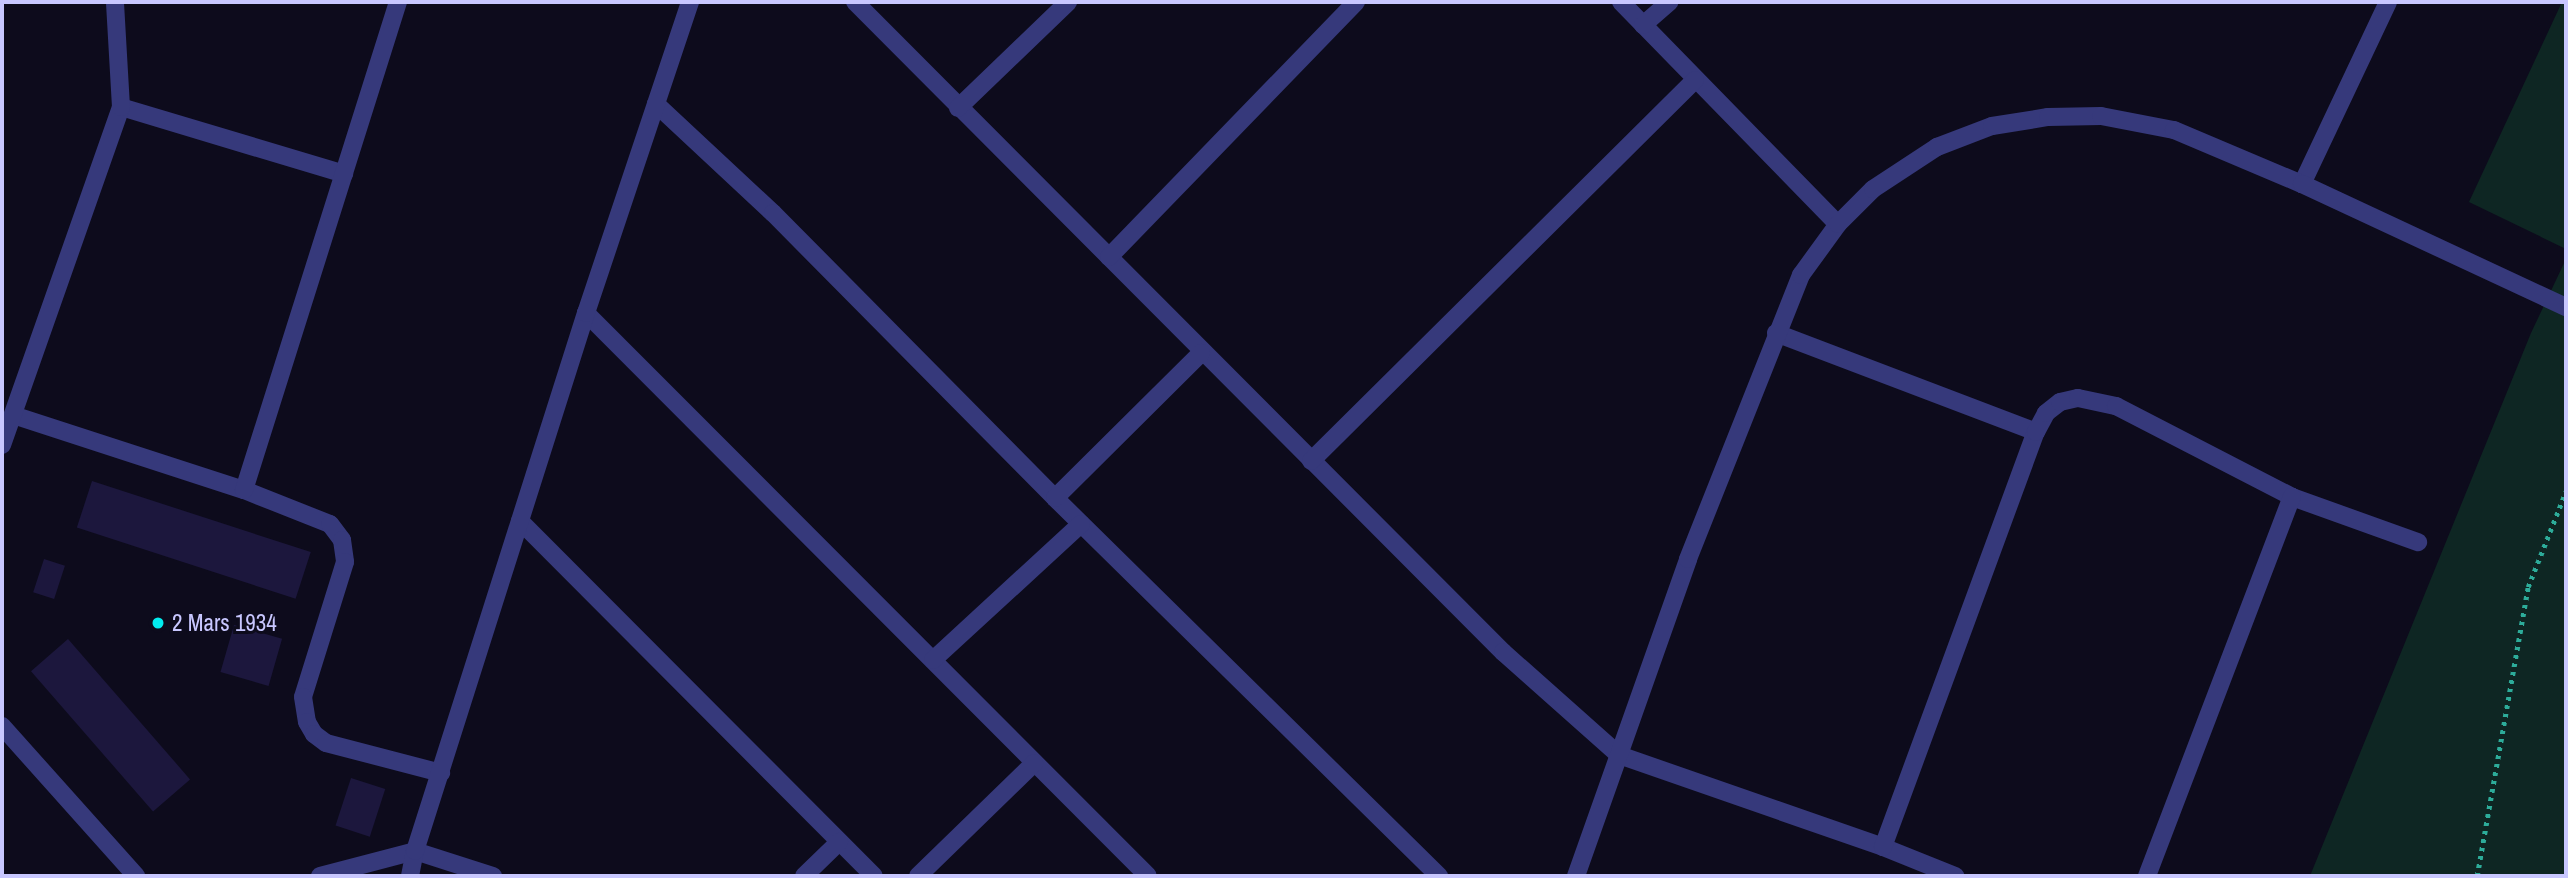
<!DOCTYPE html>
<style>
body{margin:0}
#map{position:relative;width:2568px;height:878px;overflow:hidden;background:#0d0b1c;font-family:"Archivo Narrow",sans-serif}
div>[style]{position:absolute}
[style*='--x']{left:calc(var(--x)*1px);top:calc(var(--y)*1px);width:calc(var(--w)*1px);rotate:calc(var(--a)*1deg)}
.green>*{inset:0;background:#0e2623}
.building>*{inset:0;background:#1c173d;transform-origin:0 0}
.path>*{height:4.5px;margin-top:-2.25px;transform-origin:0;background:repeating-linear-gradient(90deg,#2dac9a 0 3.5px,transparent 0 8.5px)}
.minor>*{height:18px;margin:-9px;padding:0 9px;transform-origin:9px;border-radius:9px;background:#36397b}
.tertiary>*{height:18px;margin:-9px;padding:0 9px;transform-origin:9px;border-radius:9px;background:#36397b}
.dots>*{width:19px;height:19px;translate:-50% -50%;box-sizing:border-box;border:4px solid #0d0b1c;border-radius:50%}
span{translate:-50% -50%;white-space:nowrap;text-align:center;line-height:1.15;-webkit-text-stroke:6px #0d0b1c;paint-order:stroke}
.poi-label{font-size:23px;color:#c8c7ff}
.left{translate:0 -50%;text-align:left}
.frame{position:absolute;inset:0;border:4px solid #c8c7ff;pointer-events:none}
</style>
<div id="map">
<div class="green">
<div style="clip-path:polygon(2562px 2px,2566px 2px,2566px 249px,2469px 202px)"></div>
<div style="clip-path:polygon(2566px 259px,2566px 876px,2310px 876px,2531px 333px)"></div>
</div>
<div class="building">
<div style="left:92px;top:481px;width:230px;height:49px;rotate:18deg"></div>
<div style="left:44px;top:559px;width:22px;height:35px;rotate:18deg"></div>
<div style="left:234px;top:625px;width:50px;height:49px;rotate:16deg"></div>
<div style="left:68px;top:639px;width:186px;height:49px;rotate:49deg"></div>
<div style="left:351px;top:778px;width:36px;height:50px;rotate:18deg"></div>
</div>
<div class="path">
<div style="--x:2477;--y:876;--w:293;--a:-80"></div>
<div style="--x:2528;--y:587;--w:103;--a:-68.4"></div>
</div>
<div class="minor">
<div style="--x:855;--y:2;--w:918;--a:45.09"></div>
<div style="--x:1503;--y:652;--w:155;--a:41.6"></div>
<div style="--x:1619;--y:755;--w:280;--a:19.2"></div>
<div style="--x:1883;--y:847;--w:78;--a:21.9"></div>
<div style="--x:1621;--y:2;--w:310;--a:45.7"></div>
<div style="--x:1643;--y:25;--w:35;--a:-41"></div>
<div style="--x:656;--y:104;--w:160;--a:43"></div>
<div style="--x:773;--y:213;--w:401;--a:45.3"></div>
<div style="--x:1055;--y:498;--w:539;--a:44.55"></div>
<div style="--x:121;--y:107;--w:233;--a:16.7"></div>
<div style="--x:958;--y:108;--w:153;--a:-43.9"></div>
<div style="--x:1109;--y:257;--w:355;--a:-45.9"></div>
<div style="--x:586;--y:313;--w:795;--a:45.05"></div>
<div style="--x:1776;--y:333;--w:278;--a:20.8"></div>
<div style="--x:13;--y:415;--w:243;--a:18"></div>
<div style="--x:244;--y:490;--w:92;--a:21.6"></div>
<div style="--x:330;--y:524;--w:20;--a:53"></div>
<div style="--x:342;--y:540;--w:22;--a:82"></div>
<div style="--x:345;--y:562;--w:141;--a:107.3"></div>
<div style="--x:303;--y:697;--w:25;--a:81"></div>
<div style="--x:307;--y:722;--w:14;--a:60"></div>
<div style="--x:314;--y:734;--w:15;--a:37"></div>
<div style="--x:326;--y:743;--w:119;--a:14.6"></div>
<div style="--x:2;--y:445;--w:358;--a:-70.6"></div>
<div style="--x:121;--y:107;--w:105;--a:-93.3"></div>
<div style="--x:1311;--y:461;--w:541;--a:-44.78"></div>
<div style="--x:244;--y:490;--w:512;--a:-72.49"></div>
<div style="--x:1055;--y:498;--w:206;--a:-44.8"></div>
<div style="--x:520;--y:521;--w:501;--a:45.08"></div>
<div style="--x:933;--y:660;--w:201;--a:-42.6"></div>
<div style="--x:1883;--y:847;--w:442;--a:-69.8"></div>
<div style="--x:2036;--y:432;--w:21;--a:-62"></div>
<div style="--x:2046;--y:413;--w:18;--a:-38"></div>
<div style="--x:2060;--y:402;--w:18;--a:-13"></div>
<div style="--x:2078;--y:398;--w:39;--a:12"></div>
<div style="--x:2116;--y:406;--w:198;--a:27.3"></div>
<div style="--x:2292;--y:497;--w:134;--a:19.7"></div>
<div style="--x:320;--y:876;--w:98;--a:-14.7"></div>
<div style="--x:415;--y:851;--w:82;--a:17.8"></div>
<div style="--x:804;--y:876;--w:49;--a:-44.2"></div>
<div style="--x:918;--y:876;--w:162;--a:-44.2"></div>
<div style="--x:2147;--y:876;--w:406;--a:-69.1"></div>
</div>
<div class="tertiary">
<div style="--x:2302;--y:184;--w:201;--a:-64.7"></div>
<div style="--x:2;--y:726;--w:201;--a:48.2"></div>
<div style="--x:410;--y:876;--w:25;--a:-79"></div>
<div style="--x:415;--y:851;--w:565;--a:-72.37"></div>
<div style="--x:586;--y:313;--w:328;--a:-71.5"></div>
<div style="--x:1576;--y:876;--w:336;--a:-70.5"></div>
<div style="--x:1688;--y:559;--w:306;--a:-68.3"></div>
<div style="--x:1801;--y:275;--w:63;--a:-54"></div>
<div style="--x:1838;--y:224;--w:49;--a:-45"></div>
<div style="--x:1873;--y:189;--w:77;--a:-33.3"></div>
<div style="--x:1937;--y:147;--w:59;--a:-20.9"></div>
<div style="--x:1992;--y:126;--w:57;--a:-9.1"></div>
<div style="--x:2048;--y:117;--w:53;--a:-1.1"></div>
<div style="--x:2101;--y:116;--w:74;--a:10.9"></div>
<div style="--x:2174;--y:130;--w:139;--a:22.9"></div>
<div style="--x:2302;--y:184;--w:291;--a:25"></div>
</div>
<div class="dots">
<div style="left:158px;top:623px;background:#02ecef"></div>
</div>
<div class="poi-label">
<span class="left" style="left:172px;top:623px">2 Mars 1934</span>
</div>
<div class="frame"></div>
</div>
